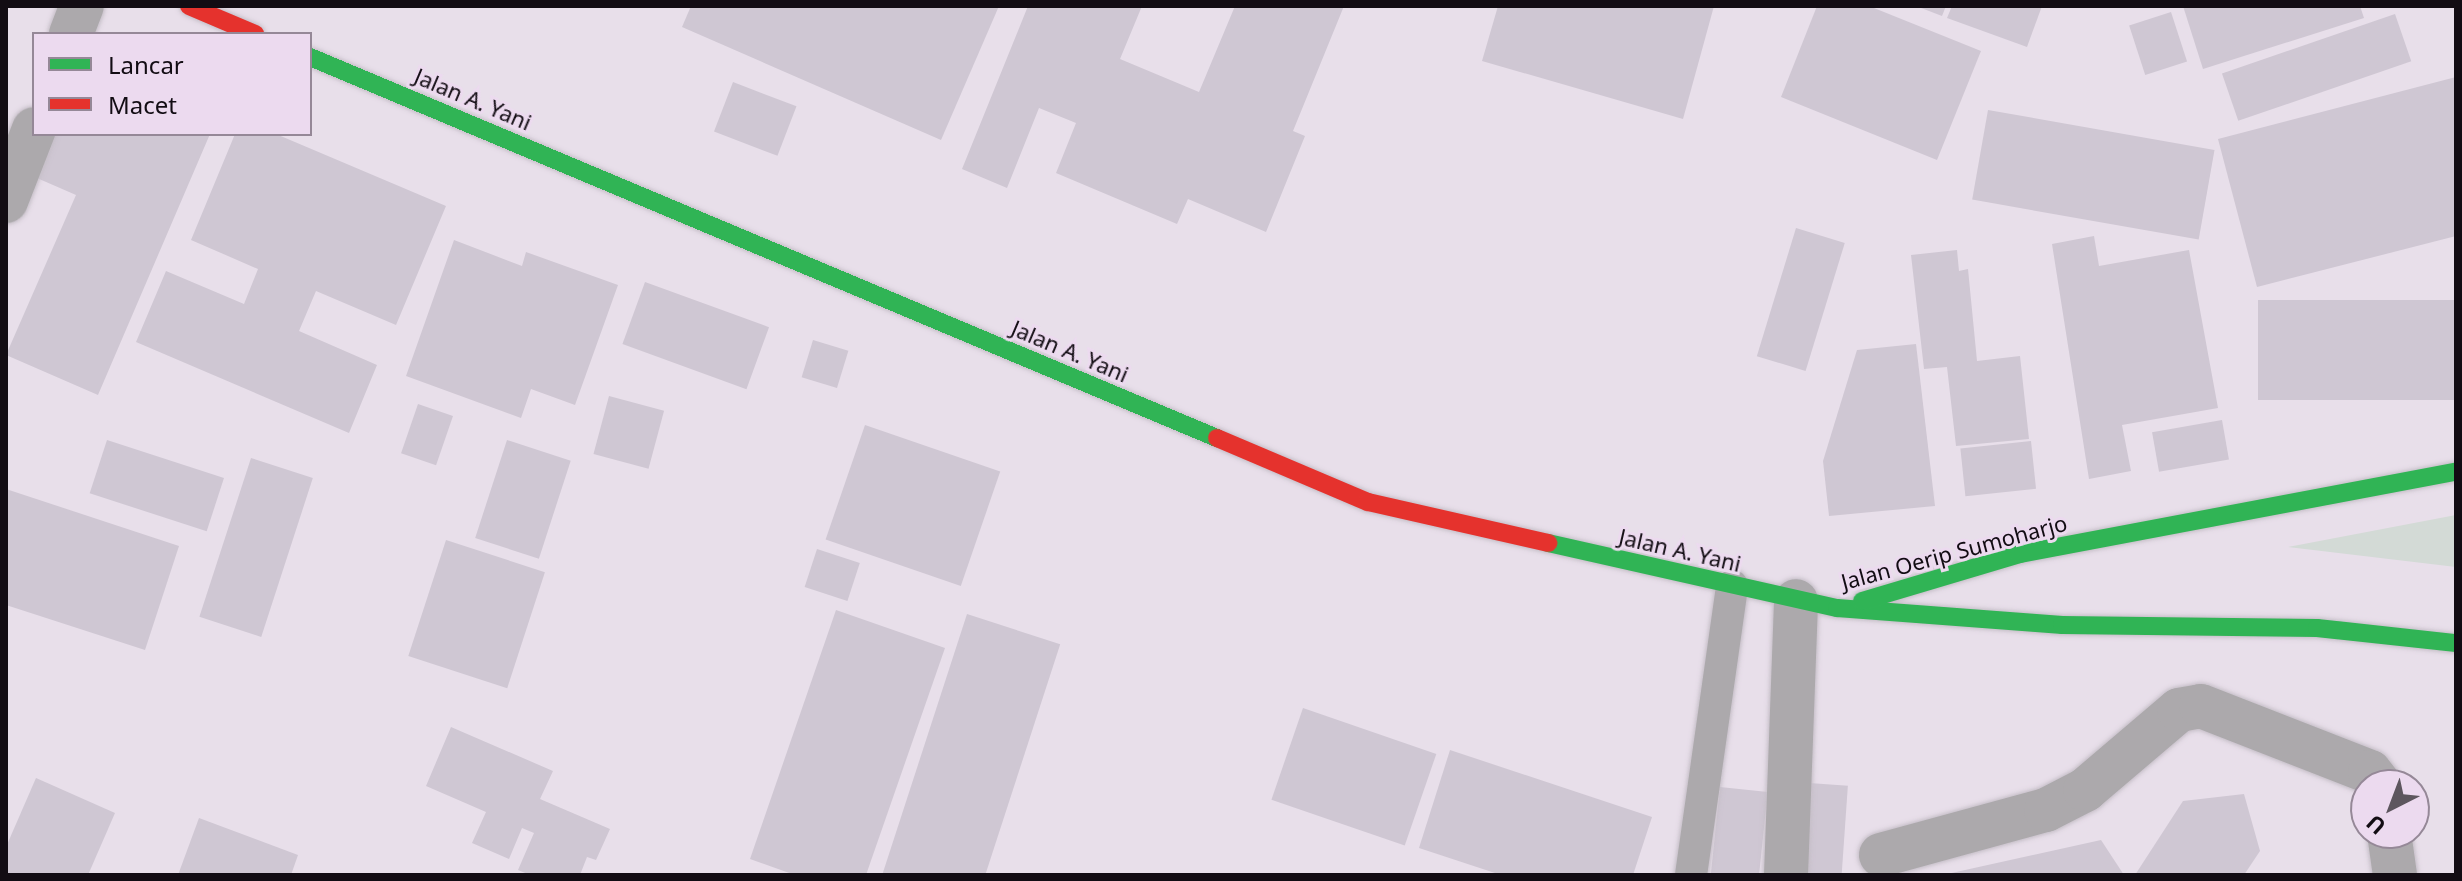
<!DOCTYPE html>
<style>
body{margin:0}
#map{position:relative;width:2462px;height:881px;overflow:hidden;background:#e8dfea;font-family:"Noto Sans",sans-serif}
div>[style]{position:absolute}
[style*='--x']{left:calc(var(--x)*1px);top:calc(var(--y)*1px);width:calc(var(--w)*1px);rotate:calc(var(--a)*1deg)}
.green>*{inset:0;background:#d3dad6}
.building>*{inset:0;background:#cfc7d3;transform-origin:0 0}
.roads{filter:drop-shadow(0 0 2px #c5bec7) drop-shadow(0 0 2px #c5bec7)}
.lane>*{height:32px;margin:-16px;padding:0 16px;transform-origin:16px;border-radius:16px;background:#aca9ac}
.street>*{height:44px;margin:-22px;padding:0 22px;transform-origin:22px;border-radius:22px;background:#aca9ac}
.fast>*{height:18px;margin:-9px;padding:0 9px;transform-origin:9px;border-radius:9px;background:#30b455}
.jam>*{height:18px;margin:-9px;padding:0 9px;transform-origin:9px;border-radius:9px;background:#e5322d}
span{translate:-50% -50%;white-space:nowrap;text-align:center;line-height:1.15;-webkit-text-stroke:6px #ecdaef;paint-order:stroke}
.street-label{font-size:22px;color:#120c13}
.frame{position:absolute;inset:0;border:8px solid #120c13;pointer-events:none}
.legend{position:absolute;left:32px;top:32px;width:280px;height:104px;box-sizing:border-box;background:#ecdaef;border:2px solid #958897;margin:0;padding:10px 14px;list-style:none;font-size:24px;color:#120c13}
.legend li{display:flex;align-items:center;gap:16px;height:40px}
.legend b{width:40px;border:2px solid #958897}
.north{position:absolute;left:2350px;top:769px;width:80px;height:80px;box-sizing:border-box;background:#ecdaef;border:2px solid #958897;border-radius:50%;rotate:222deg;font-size:22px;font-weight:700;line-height:32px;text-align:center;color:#120c13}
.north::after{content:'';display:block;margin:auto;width:28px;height:36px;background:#5d565e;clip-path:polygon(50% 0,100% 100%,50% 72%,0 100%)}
</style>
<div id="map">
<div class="green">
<div style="clip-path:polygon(2456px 515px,2456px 567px,2288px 547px)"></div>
</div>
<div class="building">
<div style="clip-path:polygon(691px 6px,999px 6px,941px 140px,682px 27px)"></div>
<div style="clip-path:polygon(1028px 6px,1142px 6px,1120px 59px,1199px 92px,1235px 6px,1344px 6px,1293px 131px,1305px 136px,1266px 232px,1188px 199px,1177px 224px,1056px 173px,1076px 123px,1039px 108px,1007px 188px,962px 169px)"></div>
<div style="clip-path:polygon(1498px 6px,1714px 6px,1683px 119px,1482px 61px)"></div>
<div style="clip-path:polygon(1817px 6px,1869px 6px,1981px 51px,1937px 160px,1781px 97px)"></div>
<div style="clip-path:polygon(1916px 6px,1946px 6px,1942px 16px)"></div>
<div style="clip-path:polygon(1952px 6px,2042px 6px,2027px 47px,1947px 18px)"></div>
<div style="clip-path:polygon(2183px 6px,2360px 6px,2364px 18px,2203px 69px)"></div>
<div style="left:2171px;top:12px;width:52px;height:44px;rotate:72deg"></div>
<div style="left:2395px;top:14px;width:50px;height:183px;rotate:71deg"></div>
<div style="clip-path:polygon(2456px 77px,2456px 236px,2257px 287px,2218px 139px)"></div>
<div style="left:733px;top:82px;width:68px;height:53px;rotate:21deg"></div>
<div style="left:1988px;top:110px;width:230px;height:91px;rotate:10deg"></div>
<div style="clip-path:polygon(48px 134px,210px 134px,98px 395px,6px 355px,76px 195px,30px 175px)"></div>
<div style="clip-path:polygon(235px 134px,276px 134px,446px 206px,396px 325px,316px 291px,299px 331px,377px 365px,349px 433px,136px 342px,166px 271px,244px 304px,258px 269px,191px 240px)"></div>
<div style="left:1796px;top:228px;width:51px;height:134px;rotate:17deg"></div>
<div style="clip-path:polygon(2094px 236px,2099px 266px,2189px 250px,2218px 408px,2122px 425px,2131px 471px,2089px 479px,2052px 244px)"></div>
<div style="clip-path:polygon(454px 240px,522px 266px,526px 252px,618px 285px,575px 405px,531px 389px,521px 418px,406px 376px)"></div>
<div style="clip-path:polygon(1957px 250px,1959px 271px,1968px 269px,1977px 361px,2020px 356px,2029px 439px,1956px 446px,1947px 367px,1924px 369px,1911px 255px)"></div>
<div style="left:645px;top:282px;width:132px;height:66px;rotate:20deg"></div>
<div style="left:2456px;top:300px;width:100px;height:198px;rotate:90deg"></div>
<div style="left:813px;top:340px;width:37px;height:39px;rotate:17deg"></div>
<div style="clip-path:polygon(1916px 344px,1935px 506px,1829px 516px,1823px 461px,1857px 350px)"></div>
<div style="left:609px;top:396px;width:57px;height:60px;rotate:15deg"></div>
<div style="left:418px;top:404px;width:37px;height:52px;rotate:19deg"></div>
<div style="left:2222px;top:420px;width:40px;height:71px;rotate:80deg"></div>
<div style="left:865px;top:425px;width:143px;height:121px;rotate:19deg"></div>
<div style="left:107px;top:440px;width:123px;height:56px;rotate:18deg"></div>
<div style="left:507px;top:440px;width:67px;height:103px;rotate:18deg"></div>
<div style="left:2031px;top:441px;width:48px;height:71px;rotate:84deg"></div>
<div style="left:251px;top:458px;width:65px;height:167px;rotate:18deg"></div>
<div style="clip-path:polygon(6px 489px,179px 546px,145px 650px,6px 605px)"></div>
<div style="left:446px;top:540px;width:104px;height:122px;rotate:18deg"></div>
<div style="left:817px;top:549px;width:45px;height:40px;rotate:18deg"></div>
<div style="clip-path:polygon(836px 610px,945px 648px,866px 875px,795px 875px,750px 859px)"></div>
<div style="left:967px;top:614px;width:98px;height:274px;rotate:18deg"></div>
<div style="left:1303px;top:708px;width:141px;height:97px;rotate:19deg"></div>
<div style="clip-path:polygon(451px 727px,553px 771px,540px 799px,610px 829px,596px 860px,587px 857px,580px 875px,530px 875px,518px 870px,534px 833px,522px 828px,509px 859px,472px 843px,486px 812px,426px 786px)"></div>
<div style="clip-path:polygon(1450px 750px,1652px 817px,1633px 875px,1501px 875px,1419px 848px)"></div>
<div style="clip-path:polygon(36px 778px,115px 813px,88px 875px,6px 875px,6px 847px)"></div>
<div style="left:1795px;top:782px;width:53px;height:93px;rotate:4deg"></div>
<div style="left:1720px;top:787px;width:48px;height:88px;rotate:6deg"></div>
<div style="clip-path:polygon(2244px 794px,2260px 851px,2244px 875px,2135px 875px,2183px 801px)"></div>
<div style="clip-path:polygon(199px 818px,298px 855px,291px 875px,178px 875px)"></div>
<div style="clip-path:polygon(2101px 840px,2124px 875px,1947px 875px,1947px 874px)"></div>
</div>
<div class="roads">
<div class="lane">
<div style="--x:1691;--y:875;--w:292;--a:-81.9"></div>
</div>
<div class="street">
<div style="--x:71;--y:34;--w:30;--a:-69"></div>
<div style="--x:6;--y:201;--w:77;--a:-68.7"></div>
<div style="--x:2389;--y:833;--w:42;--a:81.9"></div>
<div style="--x:1881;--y:855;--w:171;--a:-15.3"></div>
<div style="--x:2046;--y:810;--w:44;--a:-27.1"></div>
<div style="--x:2085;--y:790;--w:123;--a:-40.4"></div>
<div style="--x:2179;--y:710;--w:22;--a:-10"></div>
<div style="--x:2201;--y:706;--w:181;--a:21.3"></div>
<div style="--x:2370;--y:772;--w:16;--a:52"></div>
<div style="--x:1786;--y:875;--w:274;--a:-87.9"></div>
</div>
<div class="fast">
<div style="--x:310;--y:57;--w:984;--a:22.79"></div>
<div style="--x:1548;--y:543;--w:296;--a:12.7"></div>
<div style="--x:1837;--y:608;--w:226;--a:4.3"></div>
<div style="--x:2062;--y:625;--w:255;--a:0.7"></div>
<div style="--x:2317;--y:628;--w:140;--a:6.2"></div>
<div style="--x:1862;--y:601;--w:165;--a:-16.6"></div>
<div style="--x:2020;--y:554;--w:444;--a:-10.7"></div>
</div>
<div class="jam">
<div style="--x:189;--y:6;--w:72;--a:23"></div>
<div style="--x:1217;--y:438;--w:164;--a:23"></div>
<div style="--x:1368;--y:502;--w:185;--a:12.8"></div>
</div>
</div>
<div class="street-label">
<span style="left:473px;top:99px;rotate:23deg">Jalan A. Yani</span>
<span style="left:1070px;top:351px;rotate:23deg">Jalan A. Yani</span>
<span style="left:1680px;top:550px;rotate:13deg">Jalan A. Yani</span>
<span style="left:1954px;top:552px;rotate:-15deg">Jalan Oerip Sumoharjo</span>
</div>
<div class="frame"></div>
<ul class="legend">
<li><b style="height:10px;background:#30b455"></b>Lancar</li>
<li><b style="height:10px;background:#e5322d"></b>Macet</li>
</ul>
<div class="north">U</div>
</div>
